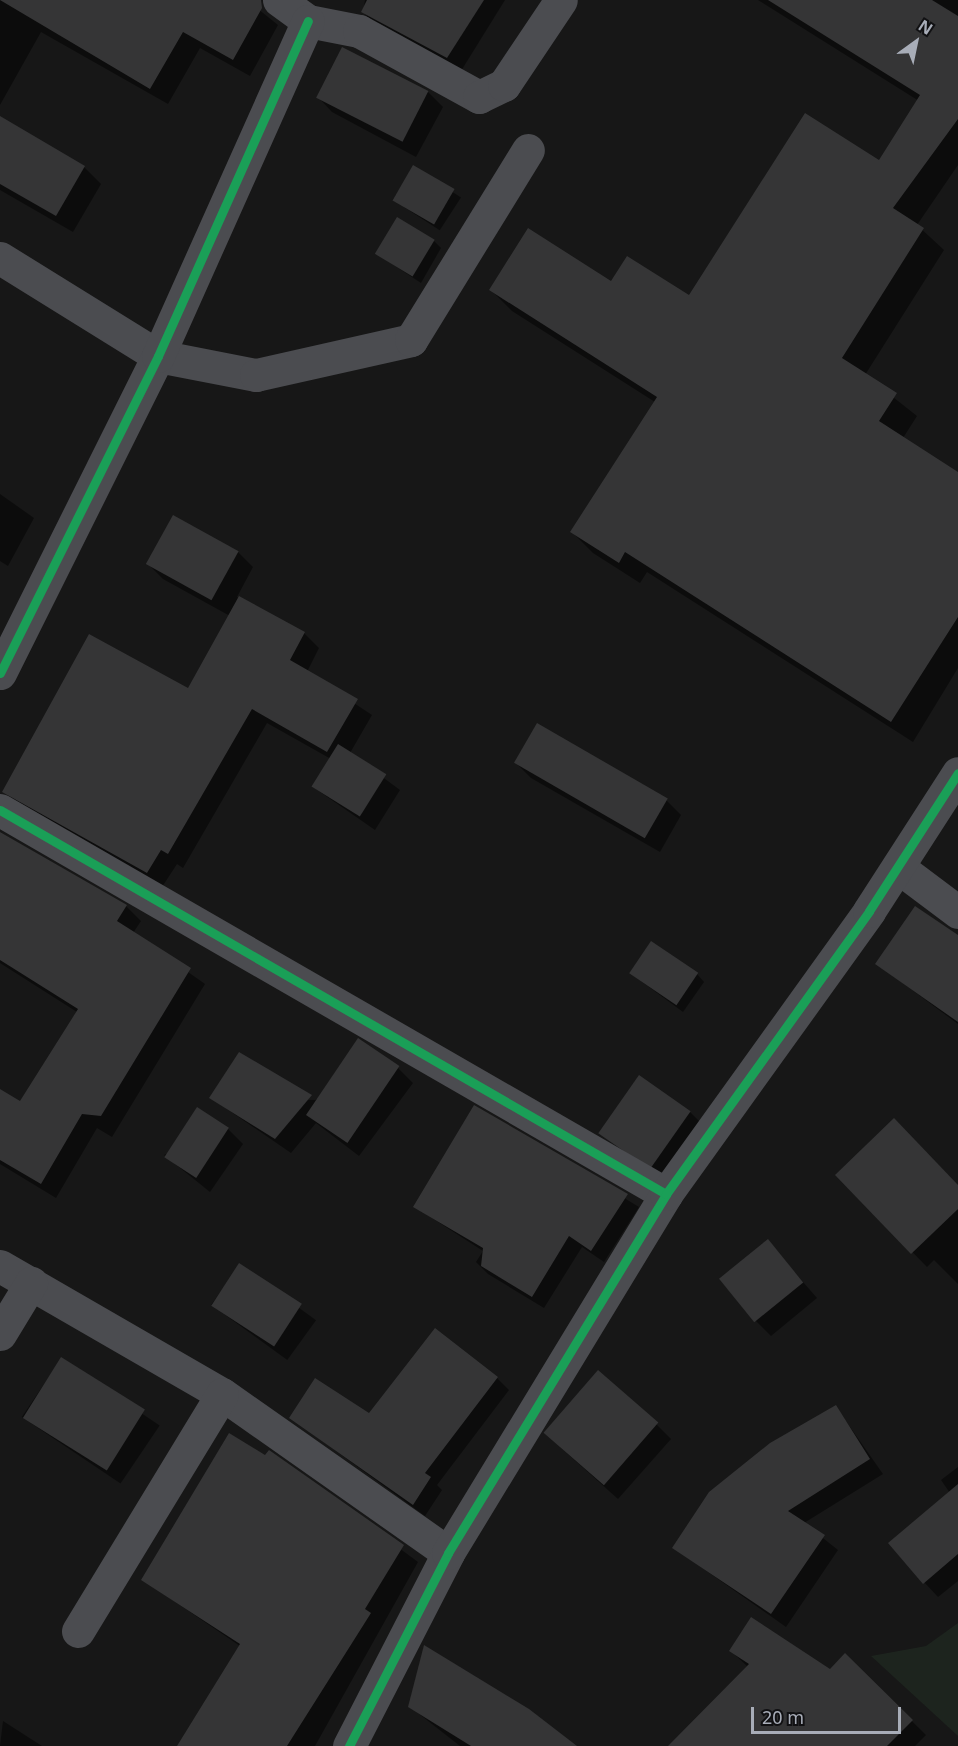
<!DOCTYPE html>
<style>
body{margin:0}
#map{position:relative;width:958px;height:1746px;overflow:hidden;background:#171717;font-family:"Noto Sans",sans-serif}
div>[style]{position:absolute}
[style*='--x']{left:calc(var(--x)*1px);top:calc(var(--y)*1px);width:calc(var(--w)*1px);rotate:calc(var(--a)*1deg)}
.green>*{inset:0;background:#1d241e}
.shadow>*{inset:0;background:#0007;transform-origin:0 0}
.building>*{inset:0;background:#353536;transform-origin:0 0}
.minor>*{height:33px;margin:-16.5px;padding:0 16.5px;transform-origin:16.5px;border-radius:16.5px;background:#4b4c50}
.cycleway>*{height:9px;margin:-4.5px;padding:0 4.5px;transform-origin:4.5px;border-radius:4.5px;background:#1a9f57}
span{translate:-50% -50%;white-space:nowrap;text-align:center;line-height:1.15;-webkit-text-stroke:4.5px #111113;paint-order:stroke}
.north{position:absolute;left:886px;top:12px;width:60px;height:60px;-webkit-text-stroke:4px #111113;paint-order:stroke;rotate:33deg;font-size:16px;font-weight:700;line-height:24px;text-align:center;color:#a8adb8}
.north::after{content:'';display:block;margin:auto;width:21px;height:27px;background:#a8adb8;clip-path:polygon(50% 0,100% 100%,50% 72%,0 100%)}
.scale{position:absolute;left:751px;top:1707px;width:150px;height:27px;box-sizing:border-box;border:3px solid #a8adb8;border-top:0;padding-left:8px;font-size:18px;line-height:21px;white-space:nowrap;color:#a8adb8;-webkit-text-stroke:4px #111113;paint-order:stroke}
</style>
<div id="map">
<div class="green">
<div style="clip-path:polygon(958px 1623px,958px 1736px,871px 1656px,926px 1646px)"></div>
</div>
<div class="shadow">
<div style="clip-path:polygon(0 0,247px 0,278px 25px,250px 76px,200px 48px,168px 104px,41px 32px,0 105px)"></div>
<div style="clip-path:polygon(365px 0,505px 0,461px 71px,376px 26px,363px 12px)"></div>
<div style="clip-path:polygon(758px 0,958px 0,958px 165px,917px 225px,944px 250px,865px 375px,917px 416px,903px 438px,958px 473px,958px 668px,913px 742px,647px 572px,640px 583px,593px 553px,572px 532px,655px 402px,512px 311px,491px 290px,612px 283px,689px 297px,879px 162px,919px 101px)"></div>
<div style="clip-path:polygon(428px 92px,443px 107px,416px 157px,332px 112px,317px 96px)"></div>
<div style="clip-path:polygon(0 118px,84px 167px,101px 184px,73px 232px,0 190px)"></div>
<div style="left:414px;top:167px;width:56px;height:39px;rotate:33deg"></div>
<div style="clip-path:polygon(434px 241px,441px 248px,421px 283px,377px 254px)"></div>
<div style="clip-path:polygon(0 494px,34px 518px,8px 566px,0 561px)"></div>
<div style="clip-path:polygon(238px 552px,253px 567px,237px 597px,304px 633px,319px 648px,307px 672px,372px 715px,350px 753px,400px 790px,375px 830px,313px 787px,331px 759px,267px 723px,183px 868px,177px 864px,162px 887px,19px 807px,4px 791px,189px 690px,230px 616px,163px 579px,148px 564px)"></div>
<div style="clip-path:polygon(516px 763px,666px 800px,681px 815px,660px 852px,531px 778px)"></div>
<div style="clip-path:polygon(0 832px,126px 906px,141px 921px,133px 933px,205px 984px,112px 1137px,97px 1128px,56px 1198px,0 1164px,0 1090px,20px 1103px,77px 1012px,0 963px)"></div>
<div style="clip-path:polygon(958px 937px,958px 1024px,877px 964px)"></div>
<div style="clip-path:polygon(630px 973px,697px 974px,704px 982px,683px 1012px)"></div>
<div style="clip-path:polygon(398px 1068px,413px 1083px,359px 1156px,316px 1123px,291px 1153px,211px 1098px,315px 1100px)"></div>
<div style="clip-path:polygon(474px 1107px,639px 1207px,604px 1262px,582px 1247px,544px 1308px,488px 1274px,476px 1262px,483px 1251px,415px 1207px)"></div>
<div style="clip-path:polygon(690px 1112px,705px 1127px,669px 1179px,601px 1133px)"></div>
<div style="clip-path:polygon(228px 1129px,243px 1144px,210px 1192px,164px 1155px)"></div>
<div style="clip-path:polygon(879px 1134px,958px 1210px,958px 1284px,934px 1260px,927px 1267px,837px 1175px)"></div>
<div style="clip-path:polygon(768px 1242px,817px 1298px,771px 1336px,756px 1321px)"></div>
<div style="left:240px;top:1265px;width:94px;height:49px;rotate:36deg"></div>
<div style="left:61px;top:1359px;width:119px;height:70px;rotate:34deg"></div>
<div style="clip-path:polygon(497px 1378px,509px 1390px,437px 1485px,442px 1490px,425px 1516px,291px 1418px,370px 1415px)"></div>
<div style="clip-path:polygon(836px 1407px,883px 1474px,804px 1523px,838px 1550px,786px 1627px,674px 1548px)"></div>
<div style="clip-path:polygon(656px 1424px,671px 1439px,618px 1499px,560px 1447px)"></div>
<div style="clip-path:polygon(269px 1452px,418px 1562px,315px 1746px,199px 1746px,240px 1646px,143px 1580px)"></div>
<div style="clip-path:polygon(958px 1467px,958px 1581px,938px 1597px,924px 1582px,950px 1493px,941px 1480px)"></div>
<div style="clip-path:polygon(731px 1651px,830px 1670px,845px 1655px,926px 1735px,915px 1746px,692px 1746px,748px 1667px)"></div>
<div style="clip-path:polygon(409px 1706px,572px 1746px,460px 1746px)"></div>
<div style="clip-path:polygon(3px 1721px,42px 1746px,0 1746px)"></div>
</div>
<div class="building">
<div style="clip-path:polygon(0 0,261px 0,262px 8px,233px 60px,183px 32px,150px 89px)"></div>
<div style="clip-path:polygon(367px 0,484px 0,447px 58px,361px 12px)"></div>
<div style="clip-path:polygon(768px 0,932px 0,958px 16px,958px 119px,893px 208px,924px 228px,842px 358px,897px 393px,879px 421px,958px 472px,958px 617px,891px 722px,625px 552px,619px 563px,570px 532px,657px 397px,489px 290px,528px 228px,611px 281px,627px 256px,689px 295px,805px 113px,879px 160px,920px 95px)"></div>
<div style="left:342px;top:47px;width:97px;height:57px;rotate:27deg"></div>
<div style="clip-path:polygon(0 116px,85px 166px,56px 216px,0 184px)"></div>
<div style="left:413px;top:165px;width:48px;height:41px;rotate:30deg"></div>
<div style="left:397px;top:217px;width:44px;height:43px;rotate:31deg"></div>
<div style="left:173px;top:515px;width:75px;height:56px;rotate:29deg"></div>
<div style="clip-path:polygon(239px 596px,305px 632px,290px 660px,358px 699px,327px 752px,252px 709px,168px 854px,161px 850px,147px 873px,2px 792px,89px 634px,188px 688px)"></div>
<div style="left:537px;top:723px;width:151px;height:46px;rotate:30deg"></div>
<div style="left:338px;top:744px;width:57px;height:50px;rotate:32deg"></div>
<div style="clip-path:polygon(0 832px,127px 905px,117px 921px,191px 968px,101px 1116px,82px 1114px,41px 1184px,0 1160px,0 1089px,20px 1101px,78px 1009px,0 960px)"></div>
<div style="clip-path:polygon(915px 906px,958px 935px,958px 1022px,875px 964px)"></div>
<div style="left:651px;top:941px;width:57px;height:39px;rotate:34deg"></div>
<div style="left:358px;top:1038px;width:50px;height:93px;rotate:34deg"></div>
<div style="clip-path:polygon(239px 1052px,312px 1095px,275px 1139px,209px 1098px)"></div>
<div style="left:639px;top:1075px;width:63px;height:71px;rotate:35deg"></div>
<div style="clip-path:polygon(474px 1105px,628px 1194px,591px 1251px,569px 1236px,532px 1297px,481px 1266px,483px 1248px,413px 1207px)"></div>
<div style="left:197px;top:1107px;width:38px;height:60px;rotate:33deg"></div>
<div style="clip-path:polygon(894px 1118px,958px 1185px,958px 1209px,911px 1254px,835px 1175px)"></div>
<div style="left:768px;top:1239px;width:56px;height:63px;rotate:51deg"></div>
<div style="left:239px;top:1263px;width:75px;height:51px;rotate:33deg"></div>
<div style="clip-path:polygon(435px 1328px,498px 1377px,425px 1473px,431px 1477px,413px 1505px,289px 1418px,315px 1378px,369px 1413px)"></div>
<div style="left:61px;top:1357px;width:99px;height:72px;rotate:32deg"></div>
<div style="left:598px;top:1370px;width:80px;height:83px;rotate:41deg"></div>
<div style="clip-path:polygon(836px 1405px,870px 1459px,788px 1511px,825px 1535px,771px 1614px,672px 1548px,709px 1492px,770px 1443px)"></div>
<div style="clip-path:polygon(229px 1433px,265px 1455px,269px 1450px,404px 1545px,365px 1609px,371px 1613px,287px 1746px,177px 1746px,240px 1644px,141px 1580px)"></div>
<div style="clip-path:polygon(958px 1484px,958px 1554px,923px 1584px,888px 1543px)"></div>
<div style="clip-path:polygon(751px 1617px,830px 1669px,845px 1653px,913px 1720px,887px 1746px,668px 1746px,749px 1664px,729px 1651px)"></div>
<div style="clip-path:polygon(424px 1645px,529px 1709px,577px 1746px,471px 1746px,408px 1707px)"></div>
</div>
<div class="minor">
<div style="--x:279;--y:0;--w:36;--a:36"></div>
<div style="--x:308;--y:21;--w:52;--a:11.1"></div>
<div style="--x:359;--y:31;--w:137;--a:28.8"></div>
<div style="--x:479;--y:97;--w:28;--a:-26"></div>
<div style="--x:504;--y:85;--w:102;--a:-56.2"></div>
<div style="--x:0;--y:258;--w:186;--a:31.8"></div>
<div style="--x:158;--y:356;--w:100;--a:11"></div>
<div style="--x:256;--y:375;--w:159;--a:-12.7"></div>
<div style="--x:411;--y:340;--w:223;--a:-58.4"></div>
<div style="--x:0;--y:673;--w:354;--a:-63.5"></div>
<div style="--x:158;--y:356;--w:367;--a:-65.9"></div>
<div style="--x:0;--y:810;--w:769;--a:29.97"></div>
<div style="--x:898;--y:867;--w:75;--a:36.9"></div>
<div style="--x:0;--y:1266;--w:256;--a:30"></div>
<div style="--x:222;--y:1394;--w:276;--a:35.1"></div>
<div style="--x:0;--y:1334;--w:60;--a:-58.7"></div>
<div style="--x:78;--y:1631;--w:277;--a:-58.7"></div>
<div style="--x:349;--y:1746;--w:217;--a:-62.8"></div>
<div style="--x:448;--y:1553;--w:420;--a:-58.7"></div>
<div style="--x:666;--y:1194;--w:348;--a:-54.3"></div>
<div style="--x:869;--y:911;--w:164;--a:-57.2"></div>
</div>
<div class="cycleway">
<div style="--x:0;--y:673;--w:354;--a:-63.5"></div>
<div style="--x:158;--y:356;--w:367;--a:-65.9"></div>
<div style="--x:0;--y:810;--w:769;--a:29.97"></div>
<div style="--x:349;--y:1746;--w:217;--a:-62.8"></div>
<div style="--x:448;--y:1553;--w:420;--a:-58.7"></div>
<div style="--x:666;--y:1194;--w:348;--a:-54.3"></div>
<div style="--x:869;--y:911;--w:164;--a:-57.2"></div>
</div>
<div class="north">N</div>
<div class="scale">20 m</div>
</div>
